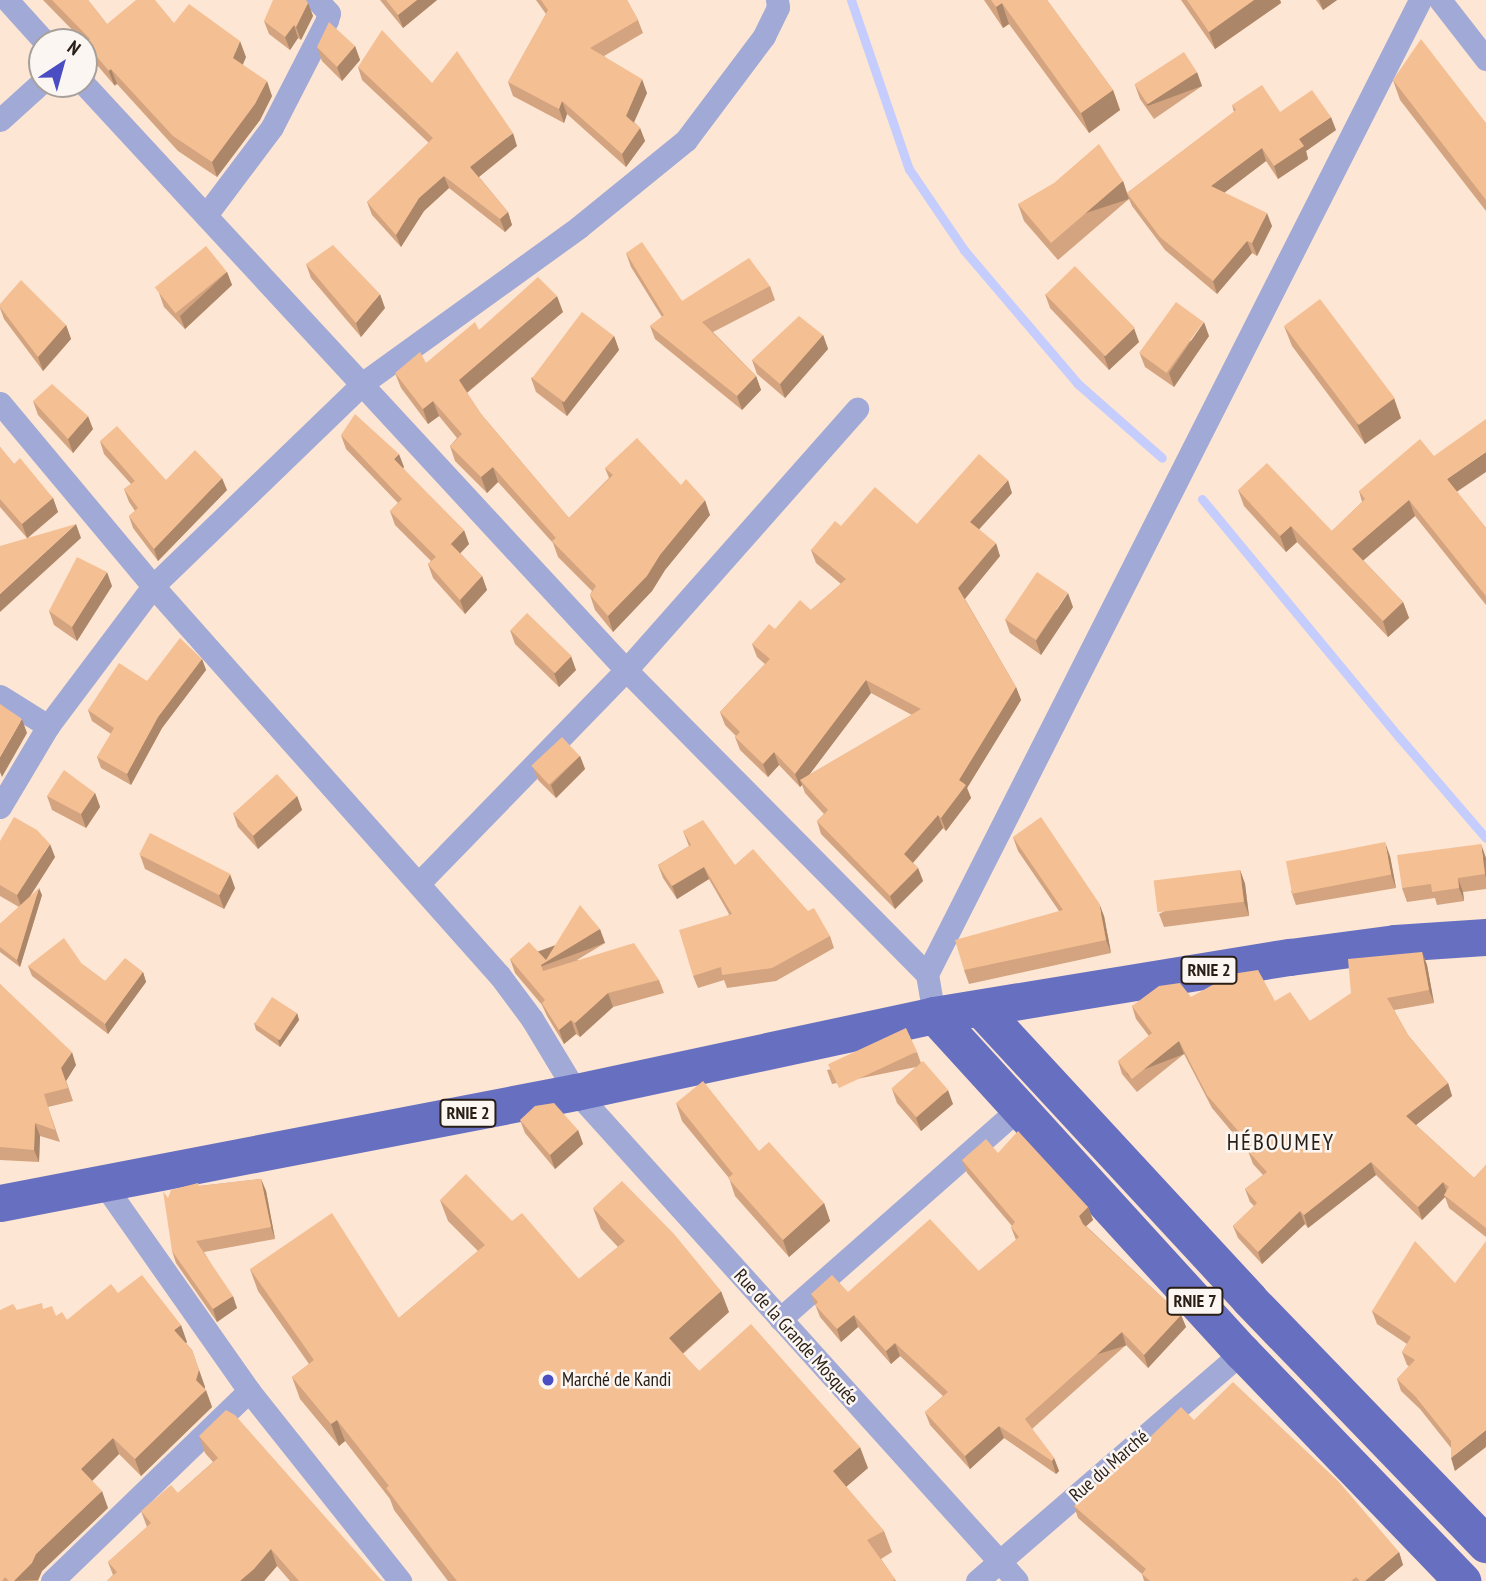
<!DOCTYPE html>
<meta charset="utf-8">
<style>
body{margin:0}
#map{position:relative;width:1486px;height:1581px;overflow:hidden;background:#fde6d3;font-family:"PT Sans Narrow",sans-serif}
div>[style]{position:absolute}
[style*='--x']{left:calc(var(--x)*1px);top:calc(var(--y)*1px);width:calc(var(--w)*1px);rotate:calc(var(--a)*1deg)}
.stream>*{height:9px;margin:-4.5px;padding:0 4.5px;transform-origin:4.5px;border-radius:4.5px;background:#c4cdfd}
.minor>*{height:23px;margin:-11.5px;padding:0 11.5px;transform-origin:11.5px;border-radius:11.5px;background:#a1a9d6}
.primary>*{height:37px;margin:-18.5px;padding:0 18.5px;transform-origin:18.5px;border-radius:18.5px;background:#6770c0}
.wall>*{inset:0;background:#d3a47f}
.shaded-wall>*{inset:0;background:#ac8668;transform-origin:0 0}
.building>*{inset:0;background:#f5bf94;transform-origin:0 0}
.dots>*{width:19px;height:19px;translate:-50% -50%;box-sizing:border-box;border:4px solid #fcf6f2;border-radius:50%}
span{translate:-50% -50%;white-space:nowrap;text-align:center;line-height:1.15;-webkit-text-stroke:5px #fcf6f2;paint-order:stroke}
.shield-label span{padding:2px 5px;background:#fcf6f2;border:2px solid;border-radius:5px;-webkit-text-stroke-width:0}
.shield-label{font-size:18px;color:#281e15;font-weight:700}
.street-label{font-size:19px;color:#281e15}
.poi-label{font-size:19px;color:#281e15}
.left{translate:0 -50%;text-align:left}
.quarter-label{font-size:23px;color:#281e15;letter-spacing:2px}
.north{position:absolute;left:28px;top:28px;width:70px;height:70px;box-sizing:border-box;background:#fcf6f2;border:2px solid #a7a09a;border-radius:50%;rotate:36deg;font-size:19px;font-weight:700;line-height:28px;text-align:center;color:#281e15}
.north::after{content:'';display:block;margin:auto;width:24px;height:32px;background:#4b4dc2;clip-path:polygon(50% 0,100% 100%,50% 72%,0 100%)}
</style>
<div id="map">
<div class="stream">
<div style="--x:851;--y:0;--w:179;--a:71.1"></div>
<div style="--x:909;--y:169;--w:98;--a:55.8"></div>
<div style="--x:964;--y:250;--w:175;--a:49.6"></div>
<div style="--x:1077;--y:383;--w:113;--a:41.4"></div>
<div style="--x:1202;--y:499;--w:309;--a:50.4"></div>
<div style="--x:1399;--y:737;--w:133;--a:49.3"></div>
</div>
<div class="minor">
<div style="--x:7;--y:0;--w:57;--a:47.9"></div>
<div style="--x:1440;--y:0;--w:75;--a:52.1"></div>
<div style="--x:84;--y:84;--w:798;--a:47.23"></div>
<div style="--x:626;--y:670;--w:428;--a:45.3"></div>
<div style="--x:927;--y:974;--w:42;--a:80.3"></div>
<div style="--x:0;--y:120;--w:57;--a:-42.1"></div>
<div style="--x:206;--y:215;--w:110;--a:-53.1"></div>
<div style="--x:272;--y:127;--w:120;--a:-62.8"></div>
<div style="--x:327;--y:20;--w:7;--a:-74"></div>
<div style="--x:329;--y:13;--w:18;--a:-133"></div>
<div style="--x:0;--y:403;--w:239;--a:50.1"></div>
<div style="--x:153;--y:586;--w:522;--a:48.34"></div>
<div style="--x:500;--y:976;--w:54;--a:53.3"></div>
<div style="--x:532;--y:1019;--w:85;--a:58.9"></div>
<div style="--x:576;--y:1092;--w:658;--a:47.95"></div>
<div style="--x:0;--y:696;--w:57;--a:32"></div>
<div style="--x:0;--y:807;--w:94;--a:-59.3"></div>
<div style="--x:48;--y:726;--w:175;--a:-53.1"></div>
<div style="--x:153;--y:586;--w:292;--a:-44"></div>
<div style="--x:363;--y:383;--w:266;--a:-35.8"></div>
<div style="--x:579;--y:227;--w:138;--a:-39.1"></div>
<div style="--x:686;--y:140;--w:130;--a:-53.1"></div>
<div style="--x:764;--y:36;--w:32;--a:-64"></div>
<div style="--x:778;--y:7;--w:7;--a:-98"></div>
<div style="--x:419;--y:883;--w:297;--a:-45.8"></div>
<div style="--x:626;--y:670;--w:349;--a:-48.5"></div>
<div style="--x:927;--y:974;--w:1092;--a:-63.15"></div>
<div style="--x:103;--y:1183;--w:254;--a:54.9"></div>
<div style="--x:249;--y:1391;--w:243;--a:51.5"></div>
<div style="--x:780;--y:1319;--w:317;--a:-41.4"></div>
<div style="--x:52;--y:1581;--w:274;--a:-44"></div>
<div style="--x:977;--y:1581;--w:350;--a:-40.8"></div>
</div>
<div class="primary">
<div style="--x:980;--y:1008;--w:396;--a:47.2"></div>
<div style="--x:1249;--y:1299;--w:341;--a:46"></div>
<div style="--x:934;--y:1015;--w:457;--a:47.6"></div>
<div style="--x:1242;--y:1352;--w:318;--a:46.1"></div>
<div style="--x:0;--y:1203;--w:587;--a:-10.91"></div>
<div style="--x:576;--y:1092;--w:366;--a:-12.1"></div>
<div style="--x:934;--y:1015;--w:361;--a:-9.3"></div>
<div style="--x:1290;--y:957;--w:106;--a:-7.6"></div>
<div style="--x:1395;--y:943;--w:91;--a:-3.8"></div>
</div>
<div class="wall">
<div style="clip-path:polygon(43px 0,88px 0,107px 24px,174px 23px,246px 57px,242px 65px,272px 96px,260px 120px,217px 177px,178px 151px,117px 84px,115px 86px,91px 58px,85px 43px)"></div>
<div style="clip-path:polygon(380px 0,437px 0,403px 28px)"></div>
<div style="clip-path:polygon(536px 0,627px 0,638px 20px,643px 33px,604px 56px,647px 93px,634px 122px,640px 128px,645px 141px,626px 167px,567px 114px,564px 123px,513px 96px,508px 82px,546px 14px)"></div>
<div style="clip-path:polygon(984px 0,1047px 0,1113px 90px,1120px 110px,1089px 133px,1009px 24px,1003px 28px)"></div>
<div style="clip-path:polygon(1181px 0,1280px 0,1281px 3px,1215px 49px)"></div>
<div style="clip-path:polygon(1316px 0,1337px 0,1323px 10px)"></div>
<div style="clip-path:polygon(308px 3px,313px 16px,301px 40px,298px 38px,290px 50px,269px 34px,264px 21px)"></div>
<div style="clip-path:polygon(355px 46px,360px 60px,342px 81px,322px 61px,317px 47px)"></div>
<div style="clip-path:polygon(358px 67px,432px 83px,517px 146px,479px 177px,508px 212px,512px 225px,505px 232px,449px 188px,424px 211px,401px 247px,372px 215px,367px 202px,429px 143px,362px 80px)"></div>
<div style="clip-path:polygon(1393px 80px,1486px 123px,1486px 211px,1400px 100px)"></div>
<div style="clip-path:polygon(1135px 85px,1202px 86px,1154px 119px,1140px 99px)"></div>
<div style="clip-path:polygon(1232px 105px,1280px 112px,1336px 130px,1306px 151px,1308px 159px,1278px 179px,1266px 161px,1224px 193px,1272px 226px,1257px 256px,1252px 253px,1217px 294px,1165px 250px,1132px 206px,1129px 199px,1058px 260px,1024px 221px,1018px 204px,1123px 181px,1127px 193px,1234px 112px)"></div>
<div style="clip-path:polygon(626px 253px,682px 301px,770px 286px,775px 300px,713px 332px,756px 376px,761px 390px,742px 410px,655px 339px,650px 326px,662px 317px,631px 267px)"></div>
<div style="clip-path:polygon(306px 264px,385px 308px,361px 337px,311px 278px)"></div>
<div style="clip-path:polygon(227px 272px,232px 285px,185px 329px,164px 307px,159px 293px)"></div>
<div style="clip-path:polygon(1045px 294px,1139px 342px,1109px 370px,1050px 308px)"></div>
<div style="clip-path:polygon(0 304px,66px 325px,71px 339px,43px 371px,4px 319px,0 308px)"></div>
<div style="clip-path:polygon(563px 312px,467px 393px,481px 414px,569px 518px,609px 478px,605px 468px,681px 485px,710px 515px,665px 570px,652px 591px,613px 632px,595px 610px,590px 595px,592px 591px,558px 557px,553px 543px,498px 482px,487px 493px,455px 461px,450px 446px,457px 438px,439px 416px,428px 424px,401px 388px,395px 373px,426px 363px,479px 330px)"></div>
<div style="clip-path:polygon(1284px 326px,1401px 418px,1365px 444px,1292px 346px)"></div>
<div style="clip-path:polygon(823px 335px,828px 349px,785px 398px,757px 374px,752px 360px)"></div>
<div style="clip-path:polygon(614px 336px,619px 350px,567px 416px,536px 392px,531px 378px)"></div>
<div style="clip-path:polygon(1209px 336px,1174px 387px,1145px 367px,1140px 354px)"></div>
<div style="clip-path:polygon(33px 401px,93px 429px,73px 453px,38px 415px)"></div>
<div style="clip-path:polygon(341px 435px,404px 467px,403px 468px,469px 544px,460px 553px,482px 576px,487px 590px,465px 614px,433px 578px,428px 564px,431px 561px,395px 525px,390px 511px,398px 503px,346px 449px)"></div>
<div style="clip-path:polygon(100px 441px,166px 480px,227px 490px,158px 561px,133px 528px,129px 516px,135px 511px,129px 502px,124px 489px,131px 484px,104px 454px)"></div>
<div style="clip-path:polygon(0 447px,14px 464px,53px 498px,58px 512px,28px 538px,81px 538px,27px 538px,0 507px)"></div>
<div style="clip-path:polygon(1238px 490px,1332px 531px,1362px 502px,1359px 491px,1457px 492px,1486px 528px,1486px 605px,1415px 516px,1363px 560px,1403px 602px,1409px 618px,1388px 637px,1297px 542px,1286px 552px,1244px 506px)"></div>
<div style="clip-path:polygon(evenodd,1012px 493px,979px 529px,1000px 556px,965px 599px,1016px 687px,1021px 700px,967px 788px,971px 798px,946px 831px,943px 828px,913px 863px,918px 868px,923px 881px,895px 909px,821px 834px,817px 821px,824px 814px,805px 793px,802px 785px,800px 787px,779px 765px,768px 777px,740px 750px,735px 737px,736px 736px,725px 725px,720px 712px,765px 664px,757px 657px,752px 644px,775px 629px,811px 610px,841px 584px,816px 563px,811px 550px,841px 526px,917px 524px,1012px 493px,871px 693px,912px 715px,809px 775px,871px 693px)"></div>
<div style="clip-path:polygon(112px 586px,77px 641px,54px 625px,49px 611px)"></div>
<div style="clip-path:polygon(1073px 607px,1041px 655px,1010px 633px,1005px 619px)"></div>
<div style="clip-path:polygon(510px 630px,576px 670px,559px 687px,515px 644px)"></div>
<div style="clip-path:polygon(202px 659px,206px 670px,162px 728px,131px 785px,101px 768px,97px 757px,111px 734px,92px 721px,88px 710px,147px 681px)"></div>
<div style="clip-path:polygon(580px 756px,585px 769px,556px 798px,538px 780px,533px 767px)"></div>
<div style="clip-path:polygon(95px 793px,100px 807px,86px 828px,52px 810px,47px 796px)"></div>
<div style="clip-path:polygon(297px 796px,302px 810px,258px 849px,238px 827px,233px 813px)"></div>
<div style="clip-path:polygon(683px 831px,735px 865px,830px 936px,834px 948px,776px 981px,727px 988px,724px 980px,698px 988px,693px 976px,729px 914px,709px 879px,677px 899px,663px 878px,658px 865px,689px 846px)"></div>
<div style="clip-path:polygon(1013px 837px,1104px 916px,1111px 953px,969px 984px,964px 970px,1059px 911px,1018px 851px)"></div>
<div style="clip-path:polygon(0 841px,55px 857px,30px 896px,42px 895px,20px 967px,0 952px,0 924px,19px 907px,0 896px)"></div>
<div style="clip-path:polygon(140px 855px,235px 888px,224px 909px,145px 869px)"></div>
<div style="clip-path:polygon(1390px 856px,1396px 888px,1296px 905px,1291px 891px)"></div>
<div style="clip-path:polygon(1486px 859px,1486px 889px,1463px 892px,1464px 901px,1437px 905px,1435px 898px,1407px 902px,1402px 888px)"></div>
<div style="clip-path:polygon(1240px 870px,1245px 884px,1249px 916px,1164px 927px,1159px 914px)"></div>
<div style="clip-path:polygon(605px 943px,577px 960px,659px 980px,664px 993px,613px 1007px,580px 1037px,576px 1034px,564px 1044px,547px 1016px,542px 1005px,515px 973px,510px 959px,546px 960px)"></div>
<div style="clip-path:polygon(1422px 952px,1427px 965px,1434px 1003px,1394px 1010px,1408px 1035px,1448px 1083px,1452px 1096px,1416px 1125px,1474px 1178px,1486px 1165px,1486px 1237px,1449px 1208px,1445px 1197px,1422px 1220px,1376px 1175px,1308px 1228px,1305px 1224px,1262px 1264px,1238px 1238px,1233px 1226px,1254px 1206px,1250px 1202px,1245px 1189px,1263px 1175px,1253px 1164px,1248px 1151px,1212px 1108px,1184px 1054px,1137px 1092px,1122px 1074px,1118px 1061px,1149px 1036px,1136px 1019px,1132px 1006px,1191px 997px,1275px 1001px,1310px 1021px)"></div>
<div style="clip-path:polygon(82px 964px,105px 981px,143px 972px,146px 982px,108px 1034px,32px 976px,28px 966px)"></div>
<div style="clip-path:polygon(0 984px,76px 1065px,66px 1081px,73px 1101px,48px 1107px,60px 1142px,40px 1136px,39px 1162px,0 1160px)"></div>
<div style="clip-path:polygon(297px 1013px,299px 1020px,280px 1047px,256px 1030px,254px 1023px)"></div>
<div style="clip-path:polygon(917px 1052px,921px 1063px,953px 1104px,921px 1131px,897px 1103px,892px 1089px,916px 1067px,832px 1084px,827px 1070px)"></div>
<div style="clip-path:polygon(676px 1103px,759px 1151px,824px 1203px,830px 1221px,789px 1257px,735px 1196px,729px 1178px,682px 1121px)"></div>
<div style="clip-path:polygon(520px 1120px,578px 1130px,583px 1144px,555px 1169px,525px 1133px)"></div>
<div style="clip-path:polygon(998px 1153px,1088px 1207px,1093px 1220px,1086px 1226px,1181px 1315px,1186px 1327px,1148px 1368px,1126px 1345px,1032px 1429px,1054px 1458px,1059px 1471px,1056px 1474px,1004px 1438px,970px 1469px,930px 1425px,925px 1412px,943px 1396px,900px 1356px,891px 1364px,858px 1327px,841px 1342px,820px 1317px,811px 1294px,848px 1292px,979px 1271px,1016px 1240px,1011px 1227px,1012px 1226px,967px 1173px,962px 1160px)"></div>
<div style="clip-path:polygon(261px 1179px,266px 1191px,275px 1239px,204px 1252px,237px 1308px,217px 1322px,176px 1263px,172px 1251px,199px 1186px)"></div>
<div style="clip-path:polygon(440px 1200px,512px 1221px,579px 1279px,618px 1247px,601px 1229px,593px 1208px,729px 1312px,683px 1354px,699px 1371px,868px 1468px,846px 1487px,884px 1531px,892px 1552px,881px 1559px,896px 1581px,448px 1581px,394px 1510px,390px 1499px,345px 1441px,339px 1446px,300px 1399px,292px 1377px,309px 1364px,258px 1291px,250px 1269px,399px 1318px,478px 1251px,448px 1221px)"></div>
<div style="clip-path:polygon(1455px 1283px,1455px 1471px,1451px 1448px,1420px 1409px,1401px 1391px,1397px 1379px,1409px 1366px,1407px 1365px,1402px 1352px,1407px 1344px,1377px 1324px,1372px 1311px)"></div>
<div style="clip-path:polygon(118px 1293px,187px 1342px,186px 1343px,192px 1350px,205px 1387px,205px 1389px,212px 1407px,141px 1476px,119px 1454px,92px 1481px,108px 1508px,42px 1571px,38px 1581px,0 1581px,17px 1310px,44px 1309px,56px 1316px,67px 1320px)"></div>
<div style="clip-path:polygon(1194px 1420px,1399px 1552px,1403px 1565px,1384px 1581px,1144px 1581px,1142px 1574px,1078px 1518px,1074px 1506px,1144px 1443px)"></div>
<div style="clip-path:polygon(199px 1436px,382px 1581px,290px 1581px,277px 1566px,264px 1581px,107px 1581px,113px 1575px,108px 1562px,147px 1527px,141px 1511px,178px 1493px,213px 1462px,205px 1453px)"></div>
</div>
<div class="shaded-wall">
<div style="clip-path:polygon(417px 0,437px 0,403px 28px,398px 15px)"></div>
<div style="clip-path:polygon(1254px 0,1280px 0,1281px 3px,1215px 49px,1209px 32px)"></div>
<div style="clip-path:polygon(1319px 0,1337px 0,1323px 10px)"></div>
<div style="clip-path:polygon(308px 3px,313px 16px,301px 40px,296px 27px)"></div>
<div style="clip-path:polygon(1002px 3px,1009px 24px,1003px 28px,996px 7px)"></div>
<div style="clip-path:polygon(294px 25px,298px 38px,290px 50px,285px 37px)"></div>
<div style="clip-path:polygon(240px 41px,246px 57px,239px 74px,233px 58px)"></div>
<div style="clip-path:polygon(355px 46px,360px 60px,342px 81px,337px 67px)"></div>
<div style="left:111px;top:69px;width:16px;height:3px;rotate:68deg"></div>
<div style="left:1197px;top:72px;width:15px;height:58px;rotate:70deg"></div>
<div style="clip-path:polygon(642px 79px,647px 93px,631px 129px,626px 116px)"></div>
<div style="clip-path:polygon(267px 81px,272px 96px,260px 120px,217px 177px,212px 162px)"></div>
<div style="clip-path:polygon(1113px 90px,1120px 110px,1089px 133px,1081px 113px)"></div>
<div style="clip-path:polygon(562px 101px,567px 114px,564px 123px,559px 109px)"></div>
<div style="clip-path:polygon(1331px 117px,1336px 130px,1306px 151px,1308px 159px,1278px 179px,1274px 166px,1299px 139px)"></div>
<div style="clip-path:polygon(640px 128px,645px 141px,626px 167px,622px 154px)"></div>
<div style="clip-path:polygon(513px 133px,517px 146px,475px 180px,470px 167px)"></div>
<div style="clip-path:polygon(1262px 148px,1266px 161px,1216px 199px,1211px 186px)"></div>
<div style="clip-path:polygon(444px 176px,449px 188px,424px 211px,401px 247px,396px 235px,419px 198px)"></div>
<div style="left:1123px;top:181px;width:19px;height:95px;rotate:72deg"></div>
<div style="clip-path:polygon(508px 212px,512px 225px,505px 232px,500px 219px)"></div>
<div style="clip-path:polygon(1267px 213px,1272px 226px,1257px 256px,1252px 243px)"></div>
<div style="clip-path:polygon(1247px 241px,1252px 253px,1217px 294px,1213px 281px)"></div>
<div style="clip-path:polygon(227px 272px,232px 285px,185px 329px,180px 316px)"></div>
<div style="clip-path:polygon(380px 294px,385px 308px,361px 337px,356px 323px)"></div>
<div style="clip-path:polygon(557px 296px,563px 312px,464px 395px,459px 380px)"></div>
<div style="clip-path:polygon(1204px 322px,1209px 336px,1174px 387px,1169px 373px)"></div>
<div style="clip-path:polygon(66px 325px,71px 339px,43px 371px,38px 357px)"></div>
<div style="clip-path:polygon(1134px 328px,1139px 342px,1109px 370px,1104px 356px)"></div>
<div style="clip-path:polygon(823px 335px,828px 349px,785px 398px,780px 384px)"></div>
<div style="clip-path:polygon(614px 336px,619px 350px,567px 416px,562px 402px)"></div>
<div style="clip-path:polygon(756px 376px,761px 390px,742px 410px,737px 396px)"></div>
<div style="clip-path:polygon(1394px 398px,1401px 418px,1365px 444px,1357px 424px)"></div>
<div style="clip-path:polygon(433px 401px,439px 416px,428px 424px,423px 409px)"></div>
<div style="clip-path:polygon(88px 416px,93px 429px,73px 453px,68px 439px)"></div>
<div style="clip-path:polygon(1486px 452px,1486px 472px,1452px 495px,1447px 479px)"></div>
<div style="clip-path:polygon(399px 454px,404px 467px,399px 473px,394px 459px)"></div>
<div style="clip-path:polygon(493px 467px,498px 482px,487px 493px,481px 477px)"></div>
<div style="clip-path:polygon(222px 478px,227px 490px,158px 561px,154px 549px)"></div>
<div style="clip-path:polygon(1008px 480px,1012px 493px,974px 535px,970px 522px)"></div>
<div style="clip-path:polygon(53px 498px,58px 512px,27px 538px,22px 524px)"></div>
<div style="clip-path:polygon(705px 500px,710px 515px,665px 570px,652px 591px,613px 632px,608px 616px)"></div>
<div style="clip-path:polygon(1409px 500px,1415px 516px,1358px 565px,1352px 549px)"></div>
<div style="clip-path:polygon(76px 524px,81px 538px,0 612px,0 594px)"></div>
<div style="clip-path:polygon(1291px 526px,1297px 542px,1286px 552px,1280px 536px)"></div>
<div style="clip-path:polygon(464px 530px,469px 544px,453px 561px,448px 547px)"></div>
<div style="clip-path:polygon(996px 543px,1000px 556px,963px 601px,958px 588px)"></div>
<div style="clip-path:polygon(107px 572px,112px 586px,77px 641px,72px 627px)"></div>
<div style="clip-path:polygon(482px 576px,487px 590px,465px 614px,460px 600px)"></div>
<div style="clip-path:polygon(1068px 593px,1073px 607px,1041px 655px,1036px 641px)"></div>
<div style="clip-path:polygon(1403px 602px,1409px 618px,1388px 637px,1383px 621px)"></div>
<div style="clip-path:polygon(571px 656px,576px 670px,559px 687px,554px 673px)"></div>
<div style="clip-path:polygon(202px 659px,206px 670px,162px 728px,131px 785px,127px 774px,158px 717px)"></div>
<div style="clip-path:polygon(866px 680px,871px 693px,803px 783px,800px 780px,802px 785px,800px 787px,795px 774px)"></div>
<div style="clip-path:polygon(1016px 687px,1021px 700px,967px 788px,971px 798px,946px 831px,941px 818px,959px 780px)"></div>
<div style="clip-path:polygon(22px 719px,27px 733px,2px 777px,0 772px,0 757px)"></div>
<div style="clip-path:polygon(774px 752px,779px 765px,768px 777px,763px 764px)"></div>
<div style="clip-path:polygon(580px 756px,585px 769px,556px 798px,551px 785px)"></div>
<div style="clip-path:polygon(95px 793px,100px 807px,86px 828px,81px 814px)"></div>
<div style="clip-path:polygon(297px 796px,302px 810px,258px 849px,253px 836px)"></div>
<div style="clip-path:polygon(938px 815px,943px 828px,909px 867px,904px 854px)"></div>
<div style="clip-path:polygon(1385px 842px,1390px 856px,1396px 888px,1391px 874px)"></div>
<div style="clip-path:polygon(50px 844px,55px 857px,22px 909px,17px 895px)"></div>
<div style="clip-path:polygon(1481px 844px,1486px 858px,1486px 878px,1485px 874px)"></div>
<div style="clip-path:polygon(704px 867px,709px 879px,677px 899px,672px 886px)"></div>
<div style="clip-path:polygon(918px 868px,923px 881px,895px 909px,890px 896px)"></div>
<div style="clip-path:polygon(1240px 870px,1245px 884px,1249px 916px,1244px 902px)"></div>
<div style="clip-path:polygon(230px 874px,235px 888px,224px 909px,219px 895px)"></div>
<div style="clip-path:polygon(1458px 878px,1463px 892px,1464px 901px,1459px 888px)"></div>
<div style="clip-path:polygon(39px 888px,42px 895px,20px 967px,17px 960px)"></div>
<div style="clip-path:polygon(1099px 903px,1104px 916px,1111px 953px,1106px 940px)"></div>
<div style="left:600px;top:929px;width:15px;height:69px;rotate:70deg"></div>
<div style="clip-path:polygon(1422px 952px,1427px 965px,1434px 1003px,1429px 990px)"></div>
<div style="clip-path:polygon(143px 972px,146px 982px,108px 1034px,105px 1024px)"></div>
<div style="clip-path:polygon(608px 993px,613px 1007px,580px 1037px,575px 1023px)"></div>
<div style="clip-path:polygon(297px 1013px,299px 1020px,280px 1047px,278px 1040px)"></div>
<div style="clip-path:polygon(571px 1020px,576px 1034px,564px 1044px,559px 1030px)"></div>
<div style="left:1179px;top:1041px;width:14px;height:60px;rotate:69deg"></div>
<div style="clip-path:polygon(72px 1052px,76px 1065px,66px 1081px,73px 1101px,61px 1068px)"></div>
<div style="clip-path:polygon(1448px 1083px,1452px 1096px,1411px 1129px,1406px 1116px)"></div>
<div style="clip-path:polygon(948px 1090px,953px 1104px,921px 1131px,916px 1118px)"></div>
<div style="clip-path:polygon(35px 1123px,40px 1136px,39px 1162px,34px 1150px)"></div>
<div style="clip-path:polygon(578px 1130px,583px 1144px,555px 1169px,550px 1155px)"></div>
<div style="clip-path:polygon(1371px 1162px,1376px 1175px,1308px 1228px,1304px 1215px)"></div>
<div style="clip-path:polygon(261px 1179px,266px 1191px,275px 1239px,271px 1227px)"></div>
<div style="clip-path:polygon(1443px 1182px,1448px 1195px,1444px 1195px,1445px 1197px,1422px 1220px,1418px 1207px)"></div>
<div style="clip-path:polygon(824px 1203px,830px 1221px,789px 1257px,783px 1240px)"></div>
<div style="clip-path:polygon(1088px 1207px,1093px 1220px,1083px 1229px,1079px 1216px)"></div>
<div style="clip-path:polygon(1300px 1211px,1305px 1224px,1262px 1264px,1258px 1252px)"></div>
<div style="clip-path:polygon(721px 1291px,729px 1312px,676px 1359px,669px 1338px)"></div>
<div style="clip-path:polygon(233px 1296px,237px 1308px,217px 1322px,213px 1309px)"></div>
<div style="clip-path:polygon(854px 1315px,858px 1327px,841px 1342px,837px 1329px)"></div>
<div style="clip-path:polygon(1181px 1315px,1186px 1327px,1148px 1368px,1144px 1355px)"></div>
<div style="clip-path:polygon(181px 1325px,187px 1342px,180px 1347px,174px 1330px)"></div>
<div style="left:1122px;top:1332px;width:14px;height:130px;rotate:73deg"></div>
<div style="clip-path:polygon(895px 1343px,900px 1356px,891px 1364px,886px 1351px)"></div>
<div style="clip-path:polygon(199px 1370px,205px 1387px,203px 1393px,206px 1390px,212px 1407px,141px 1476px,135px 1459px,196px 1380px)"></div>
<div style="clip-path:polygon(337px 1420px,345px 1441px,339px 1446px,331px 1424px)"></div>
<div style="clip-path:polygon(999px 1426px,1004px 1438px,970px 1469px,965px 1456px)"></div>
<div style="clip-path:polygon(1486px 1430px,1486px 1447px,1455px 1471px,1451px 1458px)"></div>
<div style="clip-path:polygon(113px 1438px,119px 1454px,87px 1486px,81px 1469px)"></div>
<div style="clip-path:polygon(860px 1447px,868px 1468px,840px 1492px,833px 1471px)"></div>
<div style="clip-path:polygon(1054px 1458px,1059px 1471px,1056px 1474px,1052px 1461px)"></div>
<div style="clip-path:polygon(102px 1491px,108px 1508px,42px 1571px,38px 1580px,14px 1581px,36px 1554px)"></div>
<div style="clip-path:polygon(271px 1549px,277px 1566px,264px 1581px,240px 1581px)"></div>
<div style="clip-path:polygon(1399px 1552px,1403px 1565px,1384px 1581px,1365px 1581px)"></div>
</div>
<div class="building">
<div style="clip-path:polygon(52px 0,88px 0,107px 24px,136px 0,155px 0,174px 23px,189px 4px,240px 41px,233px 58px,267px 81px,255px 104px,212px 162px,173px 136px,111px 69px,109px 71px,85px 43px,90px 39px)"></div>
<div style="clip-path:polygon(273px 0,306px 0,308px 3px,296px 27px,294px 25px,285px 37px,264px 21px)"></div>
<div style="clip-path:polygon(386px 0,417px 0,398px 15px)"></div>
<div style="clip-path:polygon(541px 0,627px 0,638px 20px,590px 48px,642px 79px,626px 116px,640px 128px,622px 154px,562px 101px,559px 109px,508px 82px,548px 10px)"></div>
<div style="clip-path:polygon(991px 0,1047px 0,1113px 90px,1081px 113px,1002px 3px,996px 7px)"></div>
<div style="clip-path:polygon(1187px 0,1254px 0,1209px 32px)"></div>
<div style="clip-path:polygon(329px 22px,355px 46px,337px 67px,317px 47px)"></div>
<div style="clip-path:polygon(382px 30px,432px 83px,457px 51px,513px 133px,470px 167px,508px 212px,500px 219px,444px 176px,419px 198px,396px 235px,367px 202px,433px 138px,358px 67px)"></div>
<div style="clip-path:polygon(1421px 39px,1486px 123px,1486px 200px,1393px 80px)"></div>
<div style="left:1184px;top:52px;width:24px;height:59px;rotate:57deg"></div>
<div style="clip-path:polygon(1262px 85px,1280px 112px,1312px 90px,1331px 117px,1299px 139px,1304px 146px,1274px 166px,1262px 148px,1211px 186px,1267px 213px,1252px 243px,1247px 241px,1213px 281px,1160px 237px,1127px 193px,1236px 110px,1232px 105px)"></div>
<div style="clip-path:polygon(1099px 144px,1123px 181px,1051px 243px,1018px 204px,1054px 183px)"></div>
<div style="clip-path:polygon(642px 242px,682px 301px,749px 258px,770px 286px,702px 322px,756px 376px,737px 396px,650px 326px,664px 315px,626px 253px)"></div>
<div style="clip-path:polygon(333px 245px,380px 294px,356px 323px,306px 264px)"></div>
<div style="left:206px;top:246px;width:33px;height:66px;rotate:51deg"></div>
<div style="left:1075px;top:266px;width:86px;height:41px;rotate:46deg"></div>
<div style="clip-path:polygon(538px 277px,557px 296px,459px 380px,481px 414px,569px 518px,613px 475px,605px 468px,637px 438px,681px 485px,686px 479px,705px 500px,660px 555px,647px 576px,608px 616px,590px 595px,596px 586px,552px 541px,556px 538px,493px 467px,481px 477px,450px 446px,462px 434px,433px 401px,423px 409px,395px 373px,420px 352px,426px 363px,475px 322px,479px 330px)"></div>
<div style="clip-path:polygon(21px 280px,66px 325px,38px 357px,0 307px,0 304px)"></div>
<div style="left:1320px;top:299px;width:124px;height:45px;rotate:53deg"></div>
<div style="left:1176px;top:302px;width:34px;height:63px;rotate:36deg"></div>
<div style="left:582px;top:312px;width:40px;height:83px;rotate:37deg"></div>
<div style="clip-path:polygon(799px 316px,823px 335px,780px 384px,752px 360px)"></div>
<div style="clip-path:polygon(52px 384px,88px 416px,68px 439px,33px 401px)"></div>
<div style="clip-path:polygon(355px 414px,399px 454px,394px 459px,464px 530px,448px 547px,451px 544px,482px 576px,460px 600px,428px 564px,436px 557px,390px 511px,402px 499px,341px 435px)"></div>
<div style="clip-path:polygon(1486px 419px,1486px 452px,1447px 479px,1486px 528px,1486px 596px,1409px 500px,1352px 549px,1403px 602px,1383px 621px,1291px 526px,1280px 536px,1238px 490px,1267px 463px,1332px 531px,1365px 499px,1359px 491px,1420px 439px,1434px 456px)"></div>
<div style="clip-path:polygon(117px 426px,166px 480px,195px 450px,222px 478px,154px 549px,129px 516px,138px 508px,124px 489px,135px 481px,100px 441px)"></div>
<div style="clip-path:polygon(0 447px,14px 464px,20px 458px,53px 498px,22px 524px,0 499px)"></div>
<div style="clip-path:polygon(979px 454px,1008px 480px,970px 522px,996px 543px,958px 588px,1016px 687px,959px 780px,966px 785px,941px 818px,938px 815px,904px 854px,918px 868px,890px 896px,817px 821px,828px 810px,800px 780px,921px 709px,866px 680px,795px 774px,774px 752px,763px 764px,735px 737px,740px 732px,720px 712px,770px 659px,752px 644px,769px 624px,775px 629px,800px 600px,811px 610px,846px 579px,811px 550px,835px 521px,841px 526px,875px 487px,917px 524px)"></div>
<div style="clip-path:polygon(76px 524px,0 594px,0 546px)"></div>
<div style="clip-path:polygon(77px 557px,107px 572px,72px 627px,49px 611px)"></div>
<div style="left:1037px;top:572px;width:37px;height:57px;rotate:34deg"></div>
<div style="left:527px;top:613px;width:62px;height:24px;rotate:44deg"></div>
<div style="clip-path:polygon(180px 638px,202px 659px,158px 717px,127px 774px,97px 757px,114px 728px,88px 710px,119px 663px,147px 681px)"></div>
<div style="clip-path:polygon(0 704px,22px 719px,0 757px)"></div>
<div style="left:562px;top:737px;width:26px;height:42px;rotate:47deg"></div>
<div style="clip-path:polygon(64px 770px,95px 793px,81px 814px,47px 796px)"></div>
<div style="left:277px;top:774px;width:30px;height:59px;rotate:48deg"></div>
<div style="clip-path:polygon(14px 817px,37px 830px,50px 844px,17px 895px,0 885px,0 841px)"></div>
<div style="clip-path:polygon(1041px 817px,1099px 903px,1106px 940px,964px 970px,955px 940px,1063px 910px,1013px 837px)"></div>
<div style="clip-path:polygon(703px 820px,735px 865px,753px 849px,808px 911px,814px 908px,830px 936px,772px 968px,722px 975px,721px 967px,693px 976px,679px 930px,732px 914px,704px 867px,672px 886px,658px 865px,691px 845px,683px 831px)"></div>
<div style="left:150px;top:833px;width:90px;height:24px;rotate:27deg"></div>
<div style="left:1385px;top:842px;width:33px;height:101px;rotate:79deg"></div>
<div style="clip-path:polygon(1481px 844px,1485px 874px,1458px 878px,1459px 888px,1432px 892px,1431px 884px,1402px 888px,1397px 855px)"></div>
<div style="left:1240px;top:870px;width:32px;height:87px;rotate:83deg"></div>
<div style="clip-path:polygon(39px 888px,17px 960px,0 947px,0 924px)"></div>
<div style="clip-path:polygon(580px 905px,600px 929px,541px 965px,543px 971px,634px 943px,659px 980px,608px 993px,575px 1023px,571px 1020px,559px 1030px,542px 1003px,545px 1000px,510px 959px,529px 942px,546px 960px)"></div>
<div style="clip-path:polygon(64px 938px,82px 964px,105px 981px,125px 958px,143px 972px,105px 1024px,28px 966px)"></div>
<div style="clip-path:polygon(1422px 952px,1429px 990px,1387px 998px,1408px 1035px,1448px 1083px,1406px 1116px,1474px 1178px,1486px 1165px,1486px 1228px,1444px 1195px,1449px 1187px,1443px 1182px,1418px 1207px,1371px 1162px,1304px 1215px,1300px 1211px,1258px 1252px,1233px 1226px,1257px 1203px,1245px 1189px,1267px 1172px,1248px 1151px,1252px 1147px,1207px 1095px,1179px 1041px,1132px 1079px,1118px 1061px,1152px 1033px,1132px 1006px,1159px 986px,1180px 983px,1191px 997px,1232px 974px,1258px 970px,1275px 1001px,1290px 992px,1310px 1021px,1351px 993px,1348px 959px)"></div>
<div style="clip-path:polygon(0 984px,72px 1052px,61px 1068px,68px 1088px,44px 1094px,55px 1130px,35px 1123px,34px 1150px,0 1147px)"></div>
<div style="left:272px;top:997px;width:30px;height:32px;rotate:33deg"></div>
<div style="left:906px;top:1028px;width:26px;height:86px;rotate:65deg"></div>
<div style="left:923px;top:1061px;width:38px;height:42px;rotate:49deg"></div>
<div style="clip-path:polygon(703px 1081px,759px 1151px,769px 1142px,824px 1203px,783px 1240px,728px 1178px,733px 1174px,676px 1103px)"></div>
<div style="clip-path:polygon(554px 1103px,578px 1130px,550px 1155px,520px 1120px,535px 1106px)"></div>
<div style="clip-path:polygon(1018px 1131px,1088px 1207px,1079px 1216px,1083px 1224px,1181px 1315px,1144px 1355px,1122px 1332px,1025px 1419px,1054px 1458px,1052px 1461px,999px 1426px,965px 1456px,925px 1412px,948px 1392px,895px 1343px,886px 1351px,854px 1315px,837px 1329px,815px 1305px,818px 1302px,811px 1294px,832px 1275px,848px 1292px,930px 1219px,979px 1271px,1019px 1237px,1011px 1227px,1015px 1222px,962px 1160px,986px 1139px,998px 1153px)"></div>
<div style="clip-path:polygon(466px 1174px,512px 1221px,522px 1213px,579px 1279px,625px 1241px,593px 1208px,622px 1181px,674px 1234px,721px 1291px,669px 1338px,699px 1371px,751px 1324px,860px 1447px,833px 1471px,884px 1531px,867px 1540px,895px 1579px,893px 1581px,457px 1581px,435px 1553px,386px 1488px,389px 1486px,337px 1420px,331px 1424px,292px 1377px,314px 1360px,250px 1269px,332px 1213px,399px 1318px,485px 1245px,440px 1200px)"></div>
<div style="clip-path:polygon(261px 1179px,271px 1227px,196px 1241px,233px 1296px,213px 1309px,172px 1251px,163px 1191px,168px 1198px,171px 1190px,198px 1183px,199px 1186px)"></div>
<div style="clip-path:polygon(1415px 1241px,1455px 1283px,1486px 1241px,1486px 1430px,1451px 1458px,1451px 1441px,1415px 1396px,1397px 1379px,1415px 1360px,1402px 1352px,1411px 1337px,1372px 1311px)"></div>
<div style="clip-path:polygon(142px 1275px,181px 1325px,174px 1330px,192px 1350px,199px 1370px,196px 1380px,206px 1390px,135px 1459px,113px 1438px,81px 1469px,102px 1491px,36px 1554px,32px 1563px,14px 1581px,9px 1581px,5px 1577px,2px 1581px,0 1581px,0 1310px,13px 1304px,17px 1310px,42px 1303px,43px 1309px,52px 1306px,56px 1316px,62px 1312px,67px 1320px,111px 1284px,118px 1293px)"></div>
<div style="clip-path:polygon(1233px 1382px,1339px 1482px,1399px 1552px,1365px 1581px,1360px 1581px,1356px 1577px,1351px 1581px,1150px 1581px,1142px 1574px,1146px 1569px,1074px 1506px,1109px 1469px,1142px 1441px,1144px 1443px,1181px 1407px,1194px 1420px)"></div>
<div style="clip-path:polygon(226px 1410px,235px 1415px,382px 1581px,299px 1581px,271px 1549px,254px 1569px,240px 1581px,107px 1581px,117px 1572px,108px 1562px,151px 1523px,141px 1511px,171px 1485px,178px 1493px,218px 1458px,199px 1436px)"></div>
</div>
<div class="dots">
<div style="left:548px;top:1380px;background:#4b4dc2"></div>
</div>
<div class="shield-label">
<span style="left:1209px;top:970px">RNIE 2</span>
<span style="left:468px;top:1113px">RNIE 2</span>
<span style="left:1195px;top:1301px">RNIE 7</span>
</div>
<div class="street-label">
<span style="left:796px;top:1337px;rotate:48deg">Rue de la Grande Mosquée</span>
<span style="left:1109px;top:1466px;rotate:-41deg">Rue du Marché</span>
</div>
<div class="poi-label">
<span class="left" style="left:562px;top:1380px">Marché de Kandi</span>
</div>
<div class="quarter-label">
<span style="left:1281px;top:1142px">HÉBOUMEY</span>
</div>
<div class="north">N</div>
</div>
